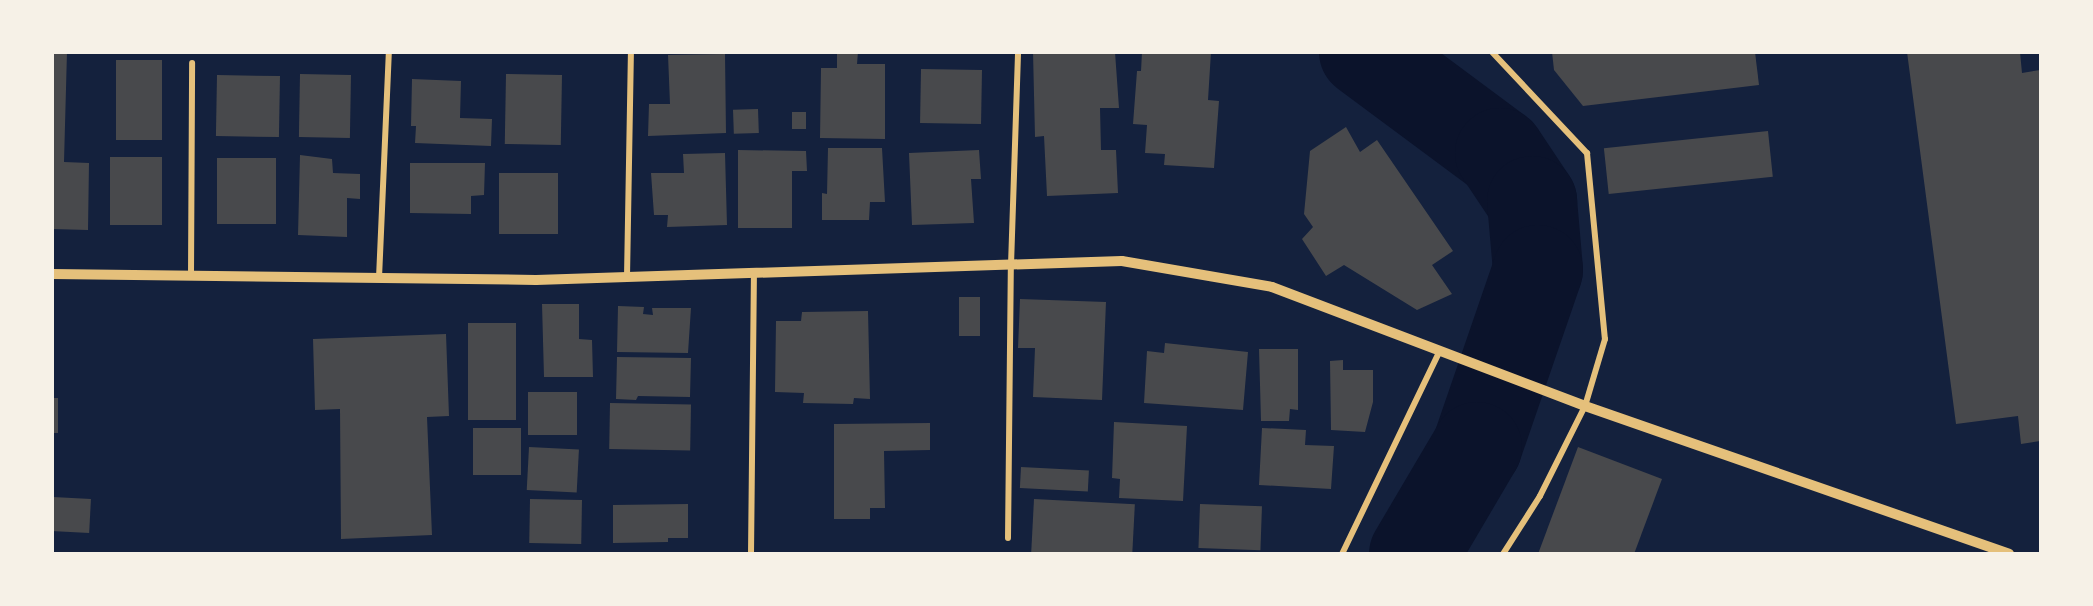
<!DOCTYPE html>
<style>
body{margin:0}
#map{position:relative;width:2093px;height:606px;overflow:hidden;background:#14213d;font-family:"Varela Round",sans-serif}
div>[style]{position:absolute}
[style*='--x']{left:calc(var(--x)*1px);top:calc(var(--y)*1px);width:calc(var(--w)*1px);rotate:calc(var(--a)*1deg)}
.river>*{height:90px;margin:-45px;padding:0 45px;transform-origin:45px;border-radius:45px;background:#0b132b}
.building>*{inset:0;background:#48494c;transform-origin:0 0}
.minor>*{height:6px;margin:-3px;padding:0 3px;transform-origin:3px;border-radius:3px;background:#e5c07b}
.tertiary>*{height:10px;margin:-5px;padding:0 5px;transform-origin:5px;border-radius:5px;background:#e5c07b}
span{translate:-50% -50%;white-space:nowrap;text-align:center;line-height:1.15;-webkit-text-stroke:4.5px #f6f1e7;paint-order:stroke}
.frame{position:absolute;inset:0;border:54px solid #f6f1e7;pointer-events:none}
</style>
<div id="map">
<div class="river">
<div style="--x:1364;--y:52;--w:169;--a:36.6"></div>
<div style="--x:1500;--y:153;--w:58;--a:56.3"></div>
<div style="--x:1532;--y:201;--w:69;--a:85"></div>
<div style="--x:1538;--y:270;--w:187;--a:109"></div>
<div style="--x:1477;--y:447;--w:124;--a:120.5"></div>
</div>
<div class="building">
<div style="clip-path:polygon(52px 52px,67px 52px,64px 162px,89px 163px,88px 230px,52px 229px)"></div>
<div style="clip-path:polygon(837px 52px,858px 52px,857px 64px,885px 64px,885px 139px,820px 138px,821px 68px,837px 68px)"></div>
<div style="clip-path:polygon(1033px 52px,1115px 52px,1119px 108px,1100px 108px,1101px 150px,1116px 150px,1118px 193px,1047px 196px,1044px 136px,1035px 137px)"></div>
<div style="clip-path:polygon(1142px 52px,1211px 52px,1208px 100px,1219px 101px,1214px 168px,1164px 165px,1165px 154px,1145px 153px,1147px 125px,1133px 124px,1137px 71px,1141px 71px)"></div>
<div style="clip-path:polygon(1552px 52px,1755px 52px,1759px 85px,1583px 106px,1554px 70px)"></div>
<div style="clip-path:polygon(1907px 52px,2020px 52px,2022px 73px,2040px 70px,2040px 441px,2021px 444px,2018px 416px,1956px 424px)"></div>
<div style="clip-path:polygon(725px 54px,726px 133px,648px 136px,649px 104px,670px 104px,668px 55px)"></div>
<div style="left:116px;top:60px;width:46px;height:80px"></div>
<div style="left:921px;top:69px;width:61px;height:54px;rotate:1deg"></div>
<div style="left:300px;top:74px;width:51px;height:63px;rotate:1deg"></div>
<div style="left:506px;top:74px;width:56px;height:70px;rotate:1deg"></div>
<div style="left:217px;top:75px;width:63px;height:61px;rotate:1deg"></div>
<div style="clip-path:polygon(412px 79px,461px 81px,460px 118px,492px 119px,491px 146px,415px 143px,416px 126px,411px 126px)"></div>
<div style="left:758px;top:109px;width:24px;height:25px;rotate:88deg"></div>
<div style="left:792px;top:112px;width:14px;height:17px"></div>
<div style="clip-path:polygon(1346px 127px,1360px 152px,1377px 140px,1453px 251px,1432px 265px,1452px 294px,1417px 310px,1344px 265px,1326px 276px,1302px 239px,1313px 227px,1304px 214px,1310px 151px)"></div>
<div style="left:1768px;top:131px;width:46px;height:165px;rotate:84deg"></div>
<div style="clip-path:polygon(828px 148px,882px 148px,885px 202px,870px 202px,869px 220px,822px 220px,822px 193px,827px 194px)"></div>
<div style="clip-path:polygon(738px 150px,806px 151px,807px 171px,792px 171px,792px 228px,738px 228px)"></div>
<div style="clip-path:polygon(979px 150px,981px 179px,971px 179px,974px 223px,912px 225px,909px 153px)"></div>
<div style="clip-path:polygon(725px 153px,727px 225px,667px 227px,668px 215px,654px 215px,651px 173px,684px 173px,683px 154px)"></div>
<div style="clip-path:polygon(300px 155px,332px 159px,333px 173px,360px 174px,360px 199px,347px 198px,347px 237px,298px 235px)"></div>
<div style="left:110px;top:157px;width:52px;height:68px"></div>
<div style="left:217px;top:158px;width:59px;height:66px"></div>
<div style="clip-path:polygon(410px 163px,485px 163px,484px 195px,471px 196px,471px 214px,410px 213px)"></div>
<div style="left:499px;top:173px;width:59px;height:61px"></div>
<div style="left:959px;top:297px;width:21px;height:39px"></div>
<div style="clip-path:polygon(1020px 299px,1106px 302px,1102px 400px,1033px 397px,1035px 348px,1018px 348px)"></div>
<div style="clip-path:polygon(542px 304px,579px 304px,579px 339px,592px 340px,593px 377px,544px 377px)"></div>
<div style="clip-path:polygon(618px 306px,644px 307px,643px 314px,653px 315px,652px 308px,691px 308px,688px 353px,617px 352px)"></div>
<div style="clip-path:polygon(868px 311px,870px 399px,854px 398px,853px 404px,803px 403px,804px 393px,775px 392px,776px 321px,801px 321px,802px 312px)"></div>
<div style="left:468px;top:323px;width:48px;height:97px"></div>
<div style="clip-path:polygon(446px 334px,449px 416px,427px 417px,432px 535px,341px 539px,340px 409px,315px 410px,313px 339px)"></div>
<div style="clip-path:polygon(1165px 343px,1248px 352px,1243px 410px,1144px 403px,1147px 351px,1164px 353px)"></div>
<div style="clip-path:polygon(1259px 349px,1298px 349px,1298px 410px,1290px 409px,1289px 421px,1261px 421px)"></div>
<div style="clip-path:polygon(617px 357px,691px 358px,690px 397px,638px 396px,636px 400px,616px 399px)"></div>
<div style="clip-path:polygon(1343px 360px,1343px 370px,1373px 370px,1373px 402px,1365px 432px,1331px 430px,1330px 361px)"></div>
<div style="left:528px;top:392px;width:49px;height:43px"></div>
<div style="left:52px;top:398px;width:6px;height:35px"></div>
<div style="left:610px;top:403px;width:81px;height:46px;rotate:1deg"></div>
<div style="clip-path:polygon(1114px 422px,1187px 426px,1183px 501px,1119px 498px,1120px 479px,1112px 478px)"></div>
<div style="clip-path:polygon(930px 423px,930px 450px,884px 451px,885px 508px,870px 508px,870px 519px,834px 519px,834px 424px)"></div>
<div style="left:521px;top:428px;width:47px;height:48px;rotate:90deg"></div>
<div style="clip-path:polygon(1262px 428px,1306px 430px,1305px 445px,1334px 446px,1331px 489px,1259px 485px)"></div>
<div style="left:529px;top:447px;width:50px;height:43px;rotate:3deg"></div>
<div style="clip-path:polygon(1578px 447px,1662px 479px,1634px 554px,1538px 554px)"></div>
<div style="left:1021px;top:467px;width:68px;height:21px;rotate:3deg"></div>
<div style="left:53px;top:497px;width:38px;height:34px;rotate:3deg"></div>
<div style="left:530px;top:499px;width:52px;height:44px;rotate:1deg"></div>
<div style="left:1034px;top:499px;width:101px;height:55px;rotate:3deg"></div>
<div style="clip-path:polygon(688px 504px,688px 538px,668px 538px,668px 542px,613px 543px,613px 505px)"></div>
<div style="left:1200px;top:504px;width:62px;height:44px;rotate:2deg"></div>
</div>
<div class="minor">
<div style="--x:1492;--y:52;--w:139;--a:46.8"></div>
<div style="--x:1587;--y:153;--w:187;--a:84.5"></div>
<div style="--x:1605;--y:339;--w:70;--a:106.6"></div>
<div style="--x:1585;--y:406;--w:101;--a:116.6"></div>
<div style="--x:1540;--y:496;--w:69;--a:122.5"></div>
<div style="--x:191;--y:275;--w:212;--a:-89.7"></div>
<div style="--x:627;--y:277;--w:225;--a:-89"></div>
<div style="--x:379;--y:278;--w:226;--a:-87.5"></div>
<div style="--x:1008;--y:538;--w:273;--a:-89.4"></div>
<div style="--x:1011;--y:265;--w:213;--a:-88.1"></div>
<div style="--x:751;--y:554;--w:281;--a:-89.4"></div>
<div style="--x:1342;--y:554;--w:226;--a:-64.3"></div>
</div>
<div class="tertiary">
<div style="--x:52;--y:274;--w:484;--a:0.7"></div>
<div style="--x:536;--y:280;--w:586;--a:-1.86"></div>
<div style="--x:1122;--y:261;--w:152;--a:9.8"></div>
<div style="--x:1272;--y:287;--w:335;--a:20.8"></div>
<div style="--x:1585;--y:406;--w:449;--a:19.2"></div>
</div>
<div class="frame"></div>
</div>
